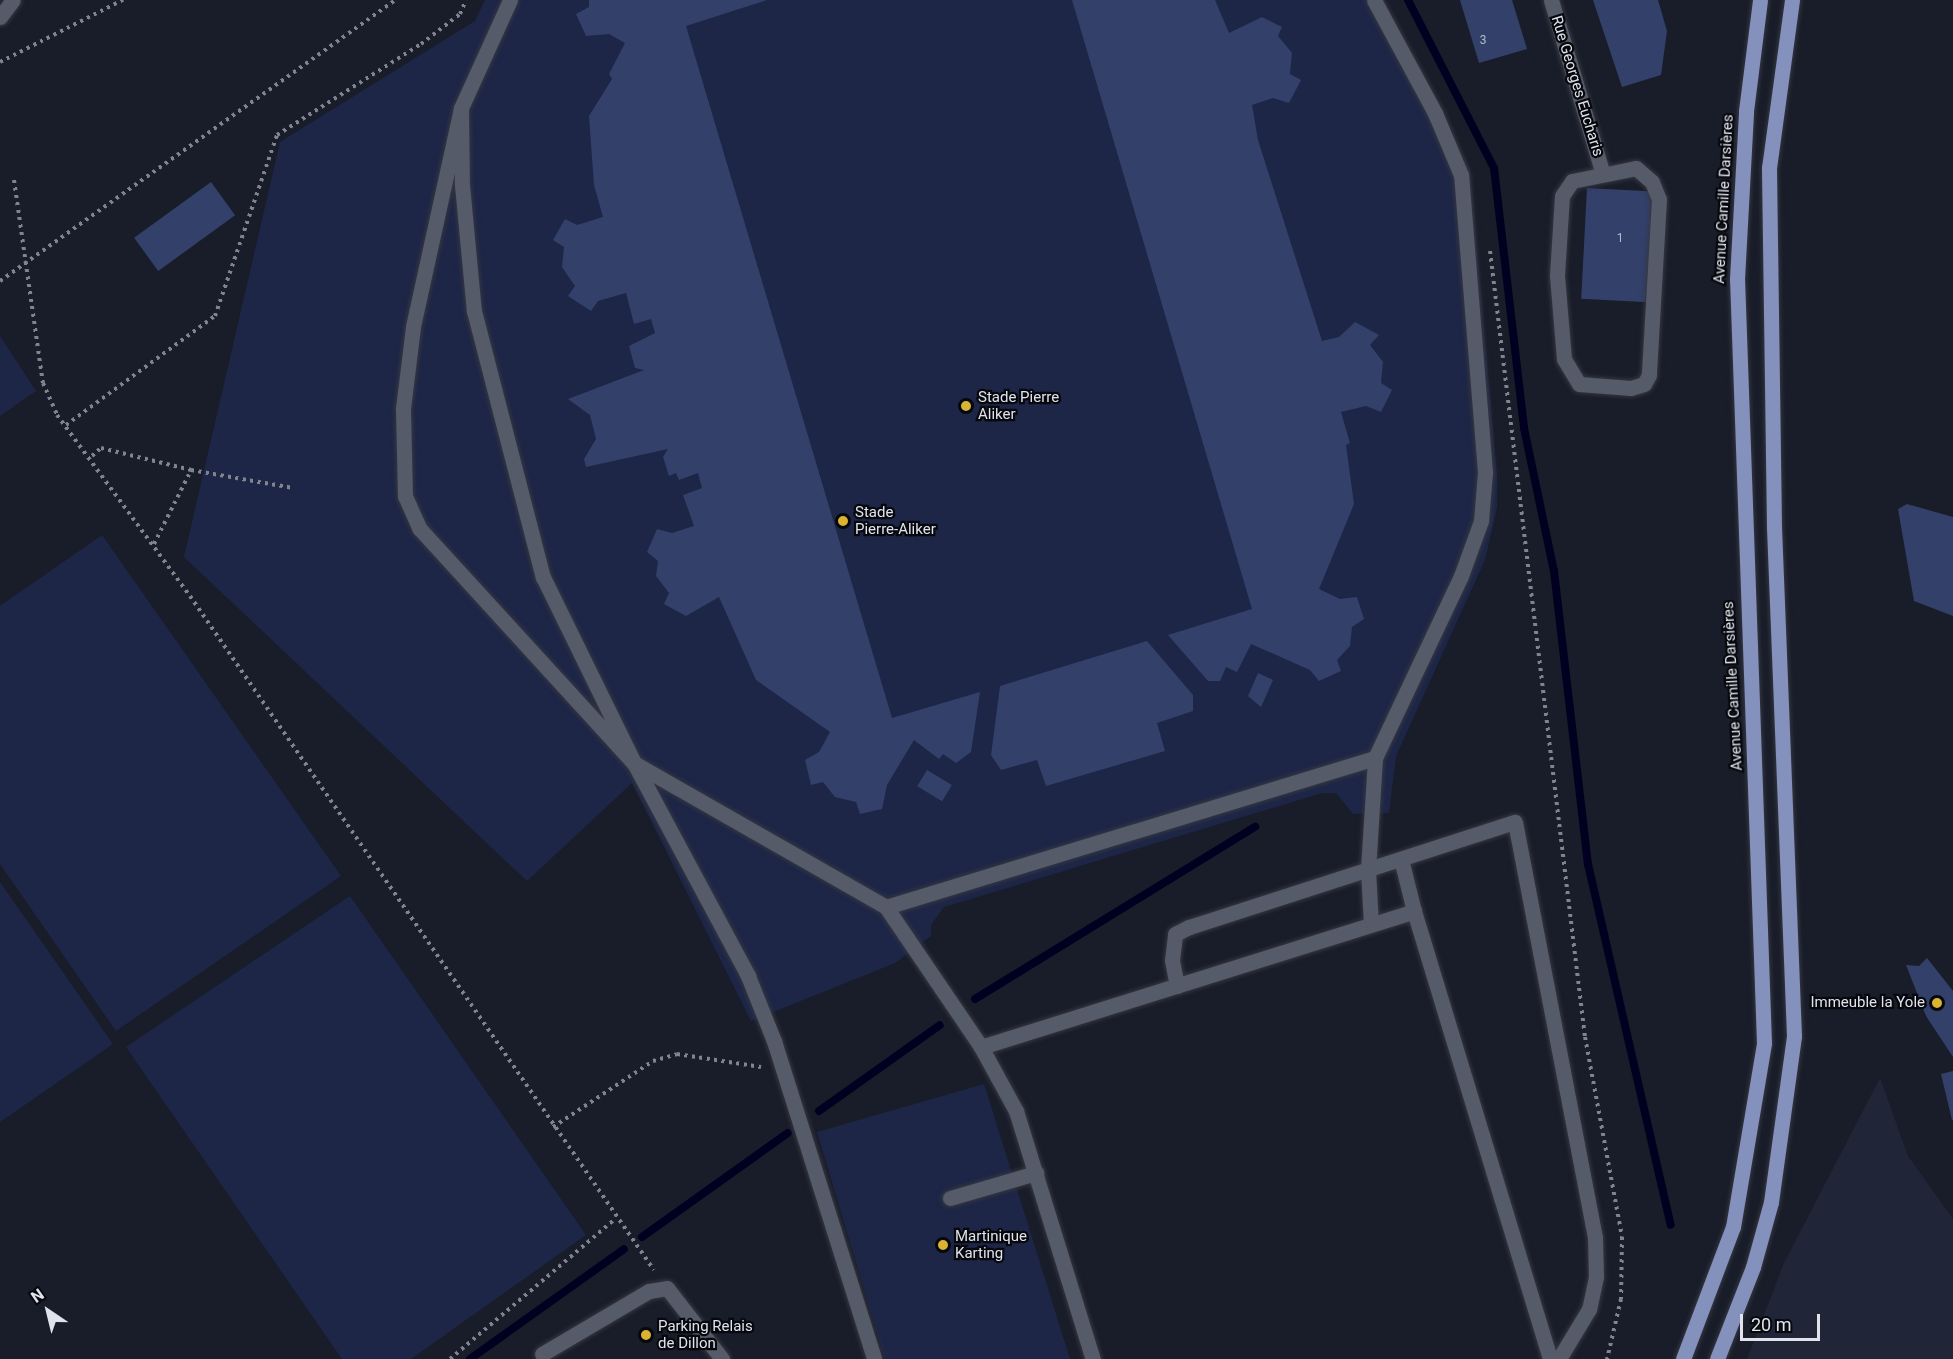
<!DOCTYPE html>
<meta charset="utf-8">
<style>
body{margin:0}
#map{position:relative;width:1953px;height:1359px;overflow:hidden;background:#191d29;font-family:Roboto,sans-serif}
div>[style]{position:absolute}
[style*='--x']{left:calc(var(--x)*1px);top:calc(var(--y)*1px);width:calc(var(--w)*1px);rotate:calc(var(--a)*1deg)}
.built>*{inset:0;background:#202638}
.green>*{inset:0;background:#1d2647}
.stream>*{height:8px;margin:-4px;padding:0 4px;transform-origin:4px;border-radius:4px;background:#020021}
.building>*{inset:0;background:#33406a;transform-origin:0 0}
.path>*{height:4px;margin-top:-2px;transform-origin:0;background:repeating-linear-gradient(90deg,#80848e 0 3px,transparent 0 7.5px)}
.roads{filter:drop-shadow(0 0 2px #353741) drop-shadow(0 0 2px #353741)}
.service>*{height:15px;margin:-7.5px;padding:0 7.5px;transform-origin:7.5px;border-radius:7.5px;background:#565b69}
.minor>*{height:15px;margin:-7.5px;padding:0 7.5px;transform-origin:7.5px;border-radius:7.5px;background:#565b69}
.primary>*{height:15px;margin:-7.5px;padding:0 7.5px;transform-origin:7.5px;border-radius:7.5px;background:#8391bc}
.dots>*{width:16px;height:16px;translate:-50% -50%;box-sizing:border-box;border:3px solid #06080d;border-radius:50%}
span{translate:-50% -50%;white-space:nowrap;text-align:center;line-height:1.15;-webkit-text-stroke:4.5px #06080d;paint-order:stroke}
.number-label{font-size:12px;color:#b5bacc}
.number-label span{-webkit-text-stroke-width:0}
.street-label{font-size:15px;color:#e0e3ec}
.poi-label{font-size:15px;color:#e0e3ec}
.left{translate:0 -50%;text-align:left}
.right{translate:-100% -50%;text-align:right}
.north{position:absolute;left:18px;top:1281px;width:60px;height:60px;-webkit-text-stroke:4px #06080d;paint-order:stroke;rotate:325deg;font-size:16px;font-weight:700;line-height:24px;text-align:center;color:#e0e3ec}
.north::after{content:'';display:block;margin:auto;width:21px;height:27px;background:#e0e3ec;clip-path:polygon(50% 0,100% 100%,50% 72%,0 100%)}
.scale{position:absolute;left:1740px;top:1314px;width:80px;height:27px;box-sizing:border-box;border:3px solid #e0e3ec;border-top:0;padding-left:8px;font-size:18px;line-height:21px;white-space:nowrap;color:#e0e3ec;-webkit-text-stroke:4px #06080d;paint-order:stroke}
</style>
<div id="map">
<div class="built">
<div style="clip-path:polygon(1880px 1078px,1908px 1156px,1953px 1219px,1953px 1359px,1747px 1359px,1784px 1263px)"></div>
</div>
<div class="green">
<div style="clip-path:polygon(485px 0,1384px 0,1470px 169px,1497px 476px,1497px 508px,1485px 560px,1396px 756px,1389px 813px,1353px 814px,1336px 793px,1322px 793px,944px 907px,931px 925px,931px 936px,895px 963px,751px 1021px,632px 783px,527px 881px,184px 557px,280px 142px,475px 21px)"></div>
<div style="clip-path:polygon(0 336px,36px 391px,0 416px)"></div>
<div style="clip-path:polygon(102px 535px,341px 876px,116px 1031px,0 864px,0 606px)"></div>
<div style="clip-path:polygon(0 882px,113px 1044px,0 1122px)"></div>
<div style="clip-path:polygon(350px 896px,586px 1235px,411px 1359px,342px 1359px,126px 1047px)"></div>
<div style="clip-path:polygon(984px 1084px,1070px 1359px,885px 1359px,817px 1132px)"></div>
</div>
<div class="stream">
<div style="--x:1408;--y:0;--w:189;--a:62.9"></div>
<div style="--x:1494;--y:168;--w:262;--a:83.4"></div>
<div style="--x:1524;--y:428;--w:146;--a:78.2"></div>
<div style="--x:1554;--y:571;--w:295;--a:83.4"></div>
<div style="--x:1588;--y:864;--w:370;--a:77.1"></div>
<div style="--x:975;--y:999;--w:329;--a:-31.6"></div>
<div style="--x:819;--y:1111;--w:148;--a:-35.4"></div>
<div style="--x:642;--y:1237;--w:179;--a:-35.5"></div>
<div style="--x:470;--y:1359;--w:189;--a:-35.5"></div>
</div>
<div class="building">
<div style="clip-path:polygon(589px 0,767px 0,686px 26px,892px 718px,980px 692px,971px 752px,956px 763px,943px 754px,939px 759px,914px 740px,887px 785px,882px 809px,860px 814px,856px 802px,835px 797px,823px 782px,811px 785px,805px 760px,819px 752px,830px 732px,756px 680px,719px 597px,686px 616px,664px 604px,669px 593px,656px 576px,658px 561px,647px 552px,657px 529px,672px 533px,694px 526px,683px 495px,702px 488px,698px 473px,679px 480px,676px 473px,669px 476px,663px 457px,668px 449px,586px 467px,584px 459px,596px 439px,590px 415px,568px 399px,644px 370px,635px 368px,629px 346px,655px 333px,651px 319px,634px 324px,626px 293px,598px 301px,591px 311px,568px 296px,575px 286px,562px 267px,564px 247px,553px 240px,565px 219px,577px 225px,603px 217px,594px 185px,589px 116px,612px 79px,609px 74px,625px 43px,609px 34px,586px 36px,576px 14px,589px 7px)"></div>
<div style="clip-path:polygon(1072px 0,1215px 0,1229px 33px,1262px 17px,1282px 27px,1278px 36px,1292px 53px,1290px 74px,1301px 80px,1289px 103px,1273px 98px,1252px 105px,1258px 140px,1322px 341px,1339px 337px,1355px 322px,1379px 335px,1370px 345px,1383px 362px,1381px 383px,1392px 390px,1381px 412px,1366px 406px,1341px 412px,1350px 443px,1346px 445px,1354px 504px,1319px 589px,1340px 599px,1357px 597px,1364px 619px,1352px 627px,1350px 646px,1337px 660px,1341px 671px,1319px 681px,1310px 670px,1251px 644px,1237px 672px,1226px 667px,1220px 681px,1208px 681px,1168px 635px,1252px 609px)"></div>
<div style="clip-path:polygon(1460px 0,1512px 0,1527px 49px,1479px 63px)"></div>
<div style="clip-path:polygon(1593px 0,1658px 0,1667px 31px,1661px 75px,1622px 87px)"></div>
<div style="left:211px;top:182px;width:41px;height:95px;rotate:54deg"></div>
<div style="left:1587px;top:188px;width:67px;height:111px;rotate:3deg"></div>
<div style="clip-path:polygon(1907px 504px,1953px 517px,1953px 616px,1914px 601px,1898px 509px)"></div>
<div style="clip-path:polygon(1147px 641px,1193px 695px,1193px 711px,1157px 723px,1165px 751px,1046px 786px,1037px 760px,1001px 770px,991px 755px,1000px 686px)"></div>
<div style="clip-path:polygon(1258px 673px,1273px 680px,1261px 707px,1248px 696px)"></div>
<div style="left:927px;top:770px;width:29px;height:19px;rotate:31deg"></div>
<div style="clip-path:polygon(1927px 958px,1953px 991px,1953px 1057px,1926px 1016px,1906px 965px,1919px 966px)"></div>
<div style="clip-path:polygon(1953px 1071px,1953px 1120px,1952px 1120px,1941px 1074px)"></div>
</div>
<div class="path">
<div style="--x:0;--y:62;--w:138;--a:-26.8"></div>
<div style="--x:14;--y:180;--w:205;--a:81.9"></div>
<div style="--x:43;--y:383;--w:35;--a:66"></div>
<div style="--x:57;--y:415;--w:225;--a:53.7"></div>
<div style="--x:190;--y:596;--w:818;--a:55.46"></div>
<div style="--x:1490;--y:251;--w:792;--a:83.11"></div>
<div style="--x:1585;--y:1037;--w:203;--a:79.5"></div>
<div style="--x:1622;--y:1237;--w:62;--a:90.9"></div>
<div style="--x:1621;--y:1299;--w:62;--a:103.1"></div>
<div style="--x:0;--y:281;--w:486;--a:-35.4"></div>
<div style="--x:66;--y:425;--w:185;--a:-36.2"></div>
<div style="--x:215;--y:316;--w:191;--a:-71.1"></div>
<div style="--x:277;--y:135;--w:170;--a:-32.3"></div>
<div style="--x:421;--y:44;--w:49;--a:-37.6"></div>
<div style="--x:460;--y:14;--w:15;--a:-67"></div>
<div style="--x:92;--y:456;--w:12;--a:-42"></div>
<div style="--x:101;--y:448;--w:93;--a:13.7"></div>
<div style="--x:154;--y:544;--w:83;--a:-63.4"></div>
<div style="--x:191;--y:470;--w:104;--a:10"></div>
<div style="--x:553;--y:1127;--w:120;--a:-33.4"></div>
<div style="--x:653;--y:1061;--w:25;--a:-16"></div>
<div style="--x:677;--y:1054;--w:85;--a:8.8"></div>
<div style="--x:450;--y:1359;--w:216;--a:-40.3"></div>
</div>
<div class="roads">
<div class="service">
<div style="--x:510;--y:0;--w:119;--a:114.4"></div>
<div style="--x:461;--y:108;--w:77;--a:89.3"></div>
<div style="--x:462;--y:185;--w:127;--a:84.6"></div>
<div style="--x:474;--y:311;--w:275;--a:75.5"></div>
<div style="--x:543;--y:577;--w:207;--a:63.9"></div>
<div style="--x:634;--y:763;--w:242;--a:61.8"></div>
<div style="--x:748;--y:976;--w:70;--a:68.2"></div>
<div style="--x:774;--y:1041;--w:333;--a:72.5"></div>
<div style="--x:1551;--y:0;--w:178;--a:73.4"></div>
<div style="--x:461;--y:108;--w:224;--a:102.4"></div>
<div style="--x:413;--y:327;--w:83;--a:97"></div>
<div style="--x:403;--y:409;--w:87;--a:88.7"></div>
<div style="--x:405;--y:496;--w:36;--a:66"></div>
<div style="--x:420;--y:529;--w:317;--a:47.6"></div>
<div style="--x:634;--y:763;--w:290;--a:29.7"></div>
<div style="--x:886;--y:907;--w:511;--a:-16.95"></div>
<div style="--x:1375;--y:758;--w:201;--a:-64.7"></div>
<div style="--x:1461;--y:576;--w:59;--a:-70"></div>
<div style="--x:1481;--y:521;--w:49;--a:-85.3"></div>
<div style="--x:1485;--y:472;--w:298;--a:-94.6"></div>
<div style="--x:1461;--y:175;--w:67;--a:-112.8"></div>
<div style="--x:1435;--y:113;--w:128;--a:-118.4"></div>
<div style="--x:1636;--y:168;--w:21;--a:41"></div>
<div style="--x:1652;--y:182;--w:18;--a:68"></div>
<div style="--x:1659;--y:199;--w:176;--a:93.3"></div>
<div style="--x:1649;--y:375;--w:10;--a:119"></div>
<div style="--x:1644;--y:384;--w:14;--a:163"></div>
<div style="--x:1631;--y:388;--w:52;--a:-175.6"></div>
<div style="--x:1579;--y:384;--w:29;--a:-121"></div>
<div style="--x:1564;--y:359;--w:84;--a:-94.8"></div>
<div style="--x:1557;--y:275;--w:79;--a:-86.4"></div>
<div style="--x:1562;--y:196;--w:18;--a:-56"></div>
<div style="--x:1572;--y:181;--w:65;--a:-11.5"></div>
<div style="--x:1401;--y:859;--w:54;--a:76"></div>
<div style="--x:886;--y:907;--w:169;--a:55.8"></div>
<div style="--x:981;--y:1047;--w:73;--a:61.3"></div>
<div style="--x:1016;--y:1111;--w:260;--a:72.8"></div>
<div style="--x:1371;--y:924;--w:54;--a:-93.2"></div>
<div style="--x:1368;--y:870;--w:112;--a:-86.4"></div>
<div style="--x:1177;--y:986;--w:26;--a:-101"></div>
<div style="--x:1172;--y:960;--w:26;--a:-83"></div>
<div style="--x:1175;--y:934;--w:16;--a:-27"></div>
<div style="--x:1189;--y:927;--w:342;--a:-17.9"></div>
<div style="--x:1515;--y:822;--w:423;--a:79.1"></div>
<div style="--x:1595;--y:1237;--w:40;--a:88.6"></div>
<div style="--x:1596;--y:1277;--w:33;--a:102"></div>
<div style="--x:1589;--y:1309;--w:58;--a:121"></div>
<div style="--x:981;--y:1047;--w:454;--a:-17.4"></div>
<div style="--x:1414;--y:911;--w:468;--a:73.1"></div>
<div style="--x:950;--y:1198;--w:90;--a:-16.2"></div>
<div style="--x:542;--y:1354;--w:124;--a:-30.5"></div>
<div style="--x:649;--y:1291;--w:18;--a:-9"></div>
<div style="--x:667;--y:1288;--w:90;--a:52.2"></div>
</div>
<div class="minor">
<div style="--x:0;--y:17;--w:21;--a:-53"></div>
</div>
<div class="primary">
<div style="--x:1683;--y:1359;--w:141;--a:-69.3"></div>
<div style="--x:1733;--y:1227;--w:187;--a:-80.4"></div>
<div style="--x:1764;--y:1043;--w:764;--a:-92.02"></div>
<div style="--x:1737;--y:279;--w:168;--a:-86.9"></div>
<div style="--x:1746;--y:111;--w:112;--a:-82.8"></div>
<div style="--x:1717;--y:1359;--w:99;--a:-68.6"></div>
<div style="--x:1753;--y:1267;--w:67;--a:-74.5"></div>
<div style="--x:1771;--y:1202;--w:168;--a:-82.1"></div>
<div style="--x:1794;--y:1036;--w:509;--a:-92.25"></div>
<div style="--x:1774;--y:527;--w:359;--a:-90.8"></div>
<div style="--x:1769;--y:168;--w:170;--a:-82.2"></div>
</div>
</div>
<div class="dots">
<div style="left:966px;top:406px;background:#dbb333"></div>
<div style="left:843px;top:521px;background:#dbb333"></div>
<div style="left:1937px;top:1003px;background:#dbb333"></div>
<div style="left:943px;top:1245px;background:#dbb333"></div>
<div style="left:646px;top:1335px;background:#dbb333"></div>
</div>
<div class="number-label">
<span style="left:1483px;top:41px">3</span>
<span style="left:1620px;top:239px">1</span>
</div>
<div class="street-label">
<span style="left:1577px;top:86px;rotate:73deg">Rue Georges Eucharis</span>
<span style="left:1724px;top:199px;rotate:-87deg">Avenue Camille Darsières</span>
<span style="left:1733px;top:686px;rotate:-93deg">Avenue Camille Darsières</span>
</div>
<div class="poi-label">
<span class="left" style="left:978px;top:406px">Stade Pierre<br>Aliker</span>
<span class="left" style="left:855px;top:521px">Stade<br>Pierre-Aliker</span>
<span class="right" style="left:1925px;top:1003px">Immeuble la Yole</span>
<span class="left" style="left:955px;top:1245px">Martinique<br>Karting</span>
<span class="left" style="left:658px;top:1335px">Parking Relais<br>de Dillon</span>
</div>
<div class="north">N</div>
<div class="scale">20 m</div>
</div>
